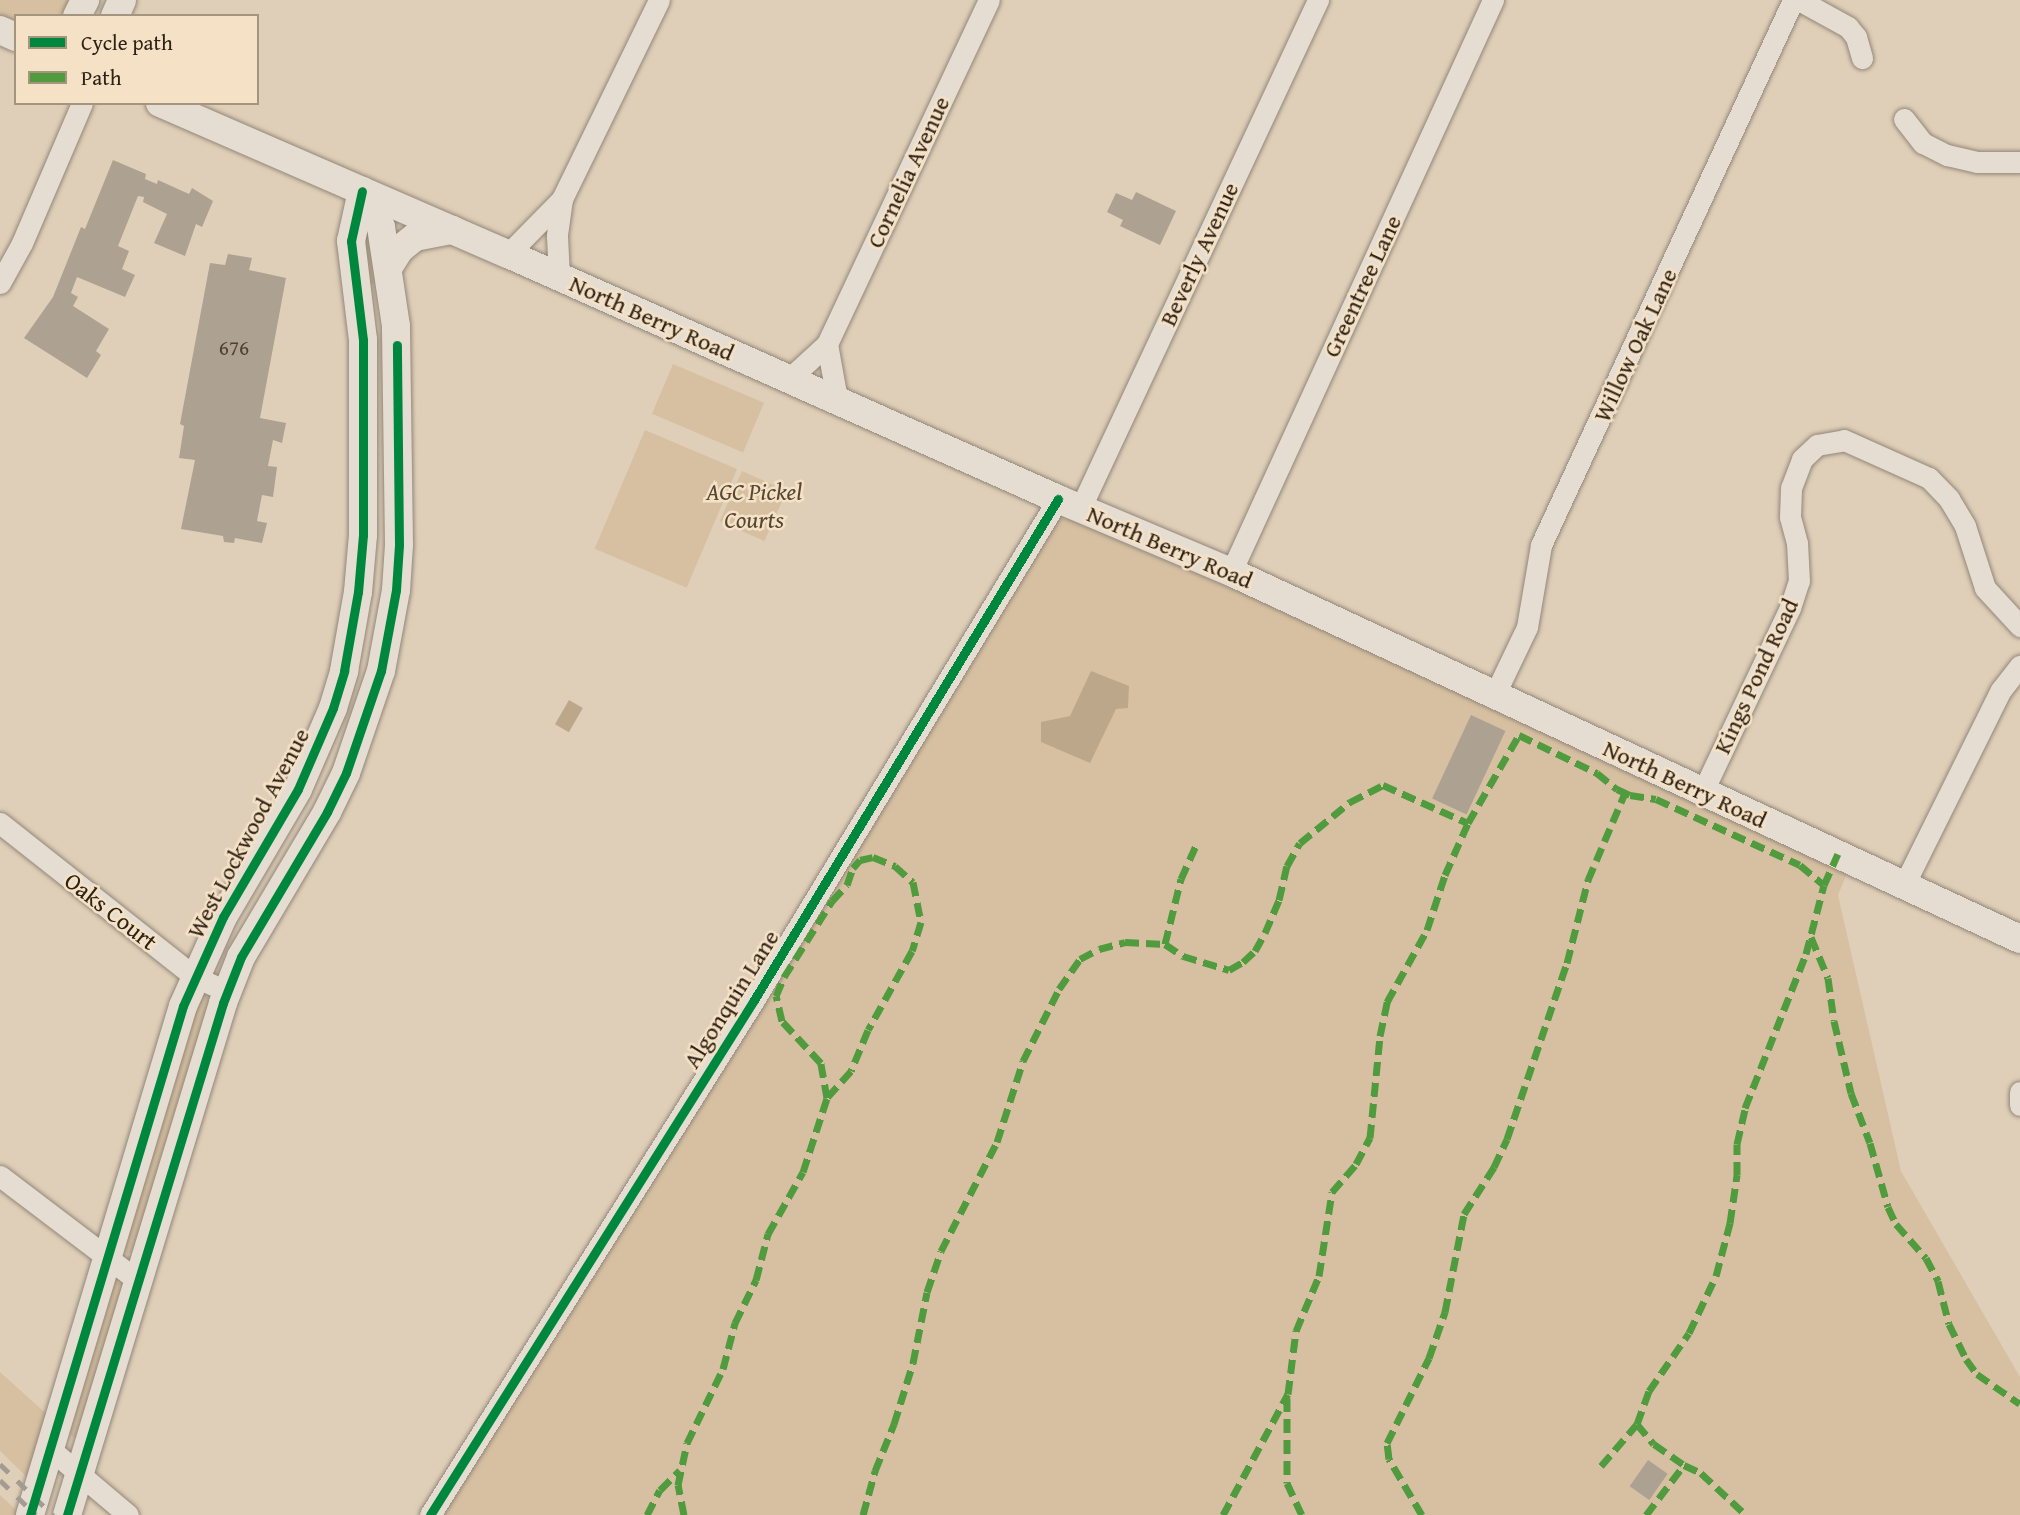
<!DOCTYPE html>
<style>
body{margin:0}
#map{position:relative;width:2020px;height:1515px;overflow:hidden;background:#e0cfb8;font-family:"Gentium Book Plus",serif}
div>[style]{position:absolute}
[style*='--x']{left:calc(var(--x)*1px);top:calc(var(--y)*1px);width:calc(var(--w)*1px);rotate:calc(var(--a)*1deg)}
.green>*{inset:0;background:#d7c0a1;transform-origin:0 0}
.water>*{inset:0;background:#bda78a;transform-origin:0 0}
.building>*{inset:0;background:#ada191;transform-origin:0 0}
.roads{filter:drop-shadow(0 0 2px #928779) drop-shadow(0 0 2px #928779)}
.street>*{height:21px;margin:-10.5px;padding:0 10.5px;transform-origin:10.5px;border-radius:10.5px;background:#e5ddd1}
.secondary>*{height:28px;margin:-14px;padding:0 14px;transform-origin:14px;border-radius:14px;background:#e5ddd1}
.rail>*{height:5px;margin-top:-2.5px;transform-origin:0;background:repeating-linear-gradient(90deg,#a49c92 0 12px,transparent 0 24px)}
.quiet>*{height:7px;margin-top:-3.5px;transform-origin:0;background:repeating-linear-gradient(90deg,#509b3d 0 14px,transparent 0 21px)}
.cycleway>*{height:9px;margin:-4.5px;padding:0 4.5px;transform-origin:4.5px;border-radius:4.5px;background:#00873e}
span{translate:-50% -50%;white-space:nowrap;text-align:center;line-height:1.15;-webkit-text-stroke:5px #f5e2c6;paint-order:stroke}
.number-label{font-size:21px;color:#4e4134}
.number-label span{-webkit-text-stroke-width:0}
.street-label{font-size:24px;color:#2e2115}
.park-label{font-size:24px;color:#564634;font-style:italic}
.legend{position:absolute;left:14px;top:14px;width:245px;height:91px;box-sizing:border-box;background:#f5e2c6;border:2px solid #a5957f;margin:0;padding:9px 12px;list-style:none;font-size:21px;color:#2e2115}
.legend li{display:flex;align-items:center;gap:14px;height:35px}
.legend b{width:35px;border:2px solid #a5957f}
</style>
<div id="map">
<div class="green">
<div style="clip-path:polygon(0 0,75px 0,68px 16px,16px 16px,16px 24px,0 17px)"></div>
<div style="clip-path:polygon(370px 227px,384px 281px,368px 285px,364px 228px)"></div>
<div style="left:673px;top:364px;width:99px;height:54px;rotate:23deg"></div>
<div style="left:645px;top:430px;width:100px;height:129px;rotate:23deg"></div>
<div style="left:742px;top:471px;width:49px;height:55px;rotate:24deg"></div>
<div style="clip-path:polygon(1073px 518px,1373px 651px,1848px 871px,1838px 895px,1901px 1171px,2020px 1377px,2020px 1515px,440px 1515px,1047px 530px,1061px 519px)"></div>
<div style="clip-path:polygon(205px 995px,210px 1000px,134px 1252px,127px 1254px,122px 1248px,199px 996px)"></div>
<div style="clip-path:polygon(113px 1281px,122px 1284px,123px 1290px,77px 1440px,67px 1432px)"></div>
<div style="clip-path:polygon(0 1372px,50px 1417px,30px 1480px,0 1451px)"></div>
<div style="clip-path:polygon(0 1495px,17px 1511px,16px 1515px,0 1515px)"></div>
</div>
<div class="water">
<div style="clip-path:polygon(1091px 671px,1129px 686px,1128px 708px,1116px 709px,1090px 763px,1041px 742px,1041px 722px,1070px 716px)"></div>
<div style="left:569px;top:700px;width:16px;height:28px;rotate:30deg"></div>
</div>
<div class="building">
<div style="clip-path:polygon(113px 160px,146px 174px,145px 179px,157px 184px,158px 180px,189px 194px,192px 188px,213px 201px,202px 227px,196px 224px,185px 256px,154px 243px,167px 214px,143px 202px,144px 197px,138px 196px,118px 246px,129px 251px,122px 269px,135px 275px,125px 297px,77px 277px,71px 293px,78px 297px,73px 306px,109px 329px,96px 351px,101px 355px,87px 378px,24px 338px,53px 297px,81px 227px,85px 229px)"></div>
<div style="clip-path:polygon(1136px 192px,1176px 211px,1160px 245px,1120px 226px,1123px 220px,1107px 212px,1116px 193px,1132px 200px)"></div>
<div style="clip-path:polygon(228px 254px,252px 258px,249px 270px,286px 278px,260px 418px,286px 423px,282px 443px,273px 440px,268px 466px,277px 467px,273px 497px,262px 495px,257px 521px,267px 523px,262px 543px,235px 538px,234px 543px,224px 542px,223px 536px,181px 529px,195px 460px,179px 458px,184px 426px,180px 424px,210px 263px,225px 265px)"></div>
<div style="left:1471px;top:715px;width:38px;height:92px;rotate:25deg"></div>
<div style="left:1648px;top:1460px;width:24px;height:32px;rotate:35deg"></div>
</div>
<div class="roads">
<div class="street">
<div style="--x:1799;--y:0;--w:56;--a:28.9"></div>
<div style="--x:1848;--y:27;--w:13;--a:51"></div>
<div style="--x:1856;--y:37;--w:22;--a:74"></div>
<div style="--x:1904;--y:119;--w:31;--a:52"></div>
<div style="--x:1923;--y:143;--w:27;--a:27"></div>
<div style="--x:1947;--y:155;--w:31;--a:13"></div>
<div style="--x:1977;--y:162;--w:43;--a:0"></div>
<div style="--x:562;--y:199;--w:221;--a:-64"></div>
<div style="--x:508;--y:254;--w:77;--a:-45.5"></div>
<div style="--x:562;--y:199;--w:37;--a:98"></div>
<div style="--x:557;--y:236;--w:41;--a:87.2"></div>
<div style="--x:0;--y:283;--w:46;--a:-61.2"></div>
<div style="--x:22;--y:243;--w:152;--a:-66.8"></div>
<div style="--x:827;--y:344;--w:380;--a:-64.8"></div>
<div style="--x:790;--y:378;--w:50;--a:-42.6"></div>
<div style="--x:827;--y:344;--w:56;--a:79.7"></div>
<div style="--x:1080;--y:509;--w:562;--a:-64.94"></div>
<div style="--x:1231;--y:572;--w:629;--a:-65.39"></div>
<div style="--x:1494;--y:696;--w:76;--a:-64.4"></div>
<div style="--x:1527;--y:627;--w:83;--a:-80.3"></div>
<div style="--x:1541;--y:545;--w:600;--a:-65.18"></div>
<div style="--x:1703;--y:791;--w:203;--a:-64.6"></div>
<div style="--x:1790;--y:608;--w:28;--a:-72"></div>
<div style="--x:1799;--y:581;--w:38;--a:-93"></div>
<div style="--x:1797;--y:543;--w:27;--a:-105"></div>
<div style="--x:1790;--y:517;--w:29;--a:-88"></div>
<div style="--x:1791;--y:488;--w:31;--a:-69"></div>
<div style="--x:1802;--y:459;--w:21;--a:-43"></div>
<div style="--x:1817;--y:445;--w:27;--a:-10"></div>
<div style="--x:1844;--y:440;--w:93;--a:24.1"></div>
<div style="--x:1929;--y:478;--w:29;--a:46"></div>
<div style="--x:1949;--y:499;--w:31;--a:59"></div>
<div style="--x:1965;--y:526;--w:65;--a:72.1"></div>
<div style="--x:1985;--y:588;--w:52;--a:47.4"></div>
<div style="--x:0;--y:823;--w:248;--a:38.3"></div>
<div style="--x:195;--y:977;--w:35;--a:24"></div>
<div style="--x:1904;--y:885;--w:218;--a:-63.6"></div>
<div style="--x:2001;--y:690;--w:31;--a:-52"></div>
<div style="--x:2020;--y:1092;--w:13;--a:90"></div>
<div style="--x:0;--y:1176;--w:172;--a:37.2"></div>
<div style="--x:50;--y:1449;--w:102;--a:40.2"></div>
<div style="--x:430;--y:1515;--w:608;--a:-57.82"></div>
<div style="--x:754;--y:1000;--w:586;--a:-58.75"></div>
</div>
<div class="secondary">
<div style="--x:77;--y:16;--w:18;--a:-63"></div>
<div style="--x:115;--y:16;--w:17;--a:-66"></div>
<div style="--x:0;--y:30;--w:17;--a:24"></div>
<div style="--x:160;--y:103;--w:379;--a:23.5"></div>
<div style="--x:508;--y:254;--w:602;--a:24.01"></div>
<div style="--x:1058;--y:499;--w:188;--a:22.9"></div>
<div style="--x:1231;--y:572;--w:870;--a:24.95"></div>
<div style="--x:388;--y:268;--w:22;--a:-58"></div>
<div style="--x:400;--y:249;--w:19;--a:-39"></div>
<div style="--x:415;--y:237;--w:38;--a:-11"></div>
<div style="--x:30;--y:1515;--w:531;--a:-73.27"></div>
<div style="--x:183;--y:1006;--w:98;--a:-65.8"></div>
<div style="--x:223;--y:917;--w:148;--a:-59.6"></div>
<div style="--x:298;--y:789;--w:88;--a:-66.6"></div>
<div style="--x:333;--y:708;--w:39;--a:-73"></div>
<div style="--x:344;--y:671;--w:80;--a:-80"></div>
<div style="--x:358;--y:592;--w:57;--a:-85"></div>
<div style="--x:363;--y:535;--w:195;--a:-90"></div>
<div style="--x:363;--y:340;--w:100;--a:-96.9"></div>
<div style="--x:351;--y:241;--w:51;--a:-77.6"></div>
<div style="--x:67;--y:1515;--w:535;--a:-73.05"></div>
<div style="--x:223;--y:1003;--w:49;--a:-68.6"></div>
<div style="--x:241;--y:957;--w:169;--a:-59.3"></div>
<div style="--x:327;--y:812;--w:43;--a:-64"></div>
<div style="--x:346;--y:773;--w:108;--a:-71.1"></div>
<div style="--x:381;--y:671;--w:82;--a:-79.5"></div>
<div style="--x:396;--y:590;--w:45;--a:-86.2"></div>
<div style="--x:399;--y:545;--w:219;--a:-90.8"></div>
<div style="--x:396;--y:326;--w:100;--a:-98.6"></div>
<div style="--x:381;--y:227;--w:41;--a:-117.8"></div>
</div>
</div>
<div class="rail">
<div style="--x:0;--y:1464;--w:74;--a:43.9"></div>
<div style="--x:0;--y:1480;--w:50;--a:44.2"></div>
</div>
<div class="quiet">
<div style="--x:1811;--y:937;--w:44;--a:67.5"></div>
<div style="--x:1828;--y:978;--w:43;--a:82.1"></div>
<div style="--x:1834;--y:1021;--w:74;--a:76.7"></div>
<div style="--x:1851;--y:1093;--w:53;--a:69.2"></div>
<div style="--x:1870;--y:1143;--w:66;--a:74.3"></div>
<div style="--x:1888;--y:1207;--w:19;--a:65"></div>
<div style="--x:1896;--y:1224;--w:45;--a:48.6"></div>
<div style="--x:1926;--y:1258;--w:26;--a:62"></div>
<div style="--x:1938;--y:1281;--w:44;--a:75.7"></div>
<div style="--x:1949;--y:1324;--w:39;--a:64"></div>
<div style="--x:1966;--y:1359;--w:19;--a:54"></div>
<div style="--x:1977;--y:1374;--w:52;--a:34.9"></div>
<div style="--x:1165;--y:944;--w:22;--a:34"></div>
<div style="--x:1183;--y:956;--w:48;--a:16.9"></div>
<div style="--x:1229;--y:970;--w:16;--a:-30"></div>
<div style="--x:1243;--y:962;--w:16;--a:-43"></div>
<div style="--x:1255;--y:951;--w:21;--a:-61"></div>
<div style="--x:1265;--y:933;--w:36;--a:-67"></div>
<div style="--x:1279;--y:900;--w:35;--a:-77"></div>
<div style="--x:1287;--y:866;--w:26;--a:-61"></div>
<div style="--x:1300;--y:843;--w:65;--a:-39.4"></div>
<div style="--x:1350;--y:802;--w:37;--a:-27"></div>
<div style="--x:1383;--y:785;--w:93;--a:24.1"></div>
<div style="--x:1468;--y:823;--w:102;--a:-59.9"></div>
<div style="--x:1519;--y:735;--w:87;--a:26"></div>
<div style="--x:1597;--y:773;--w:26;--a:39"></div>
<div style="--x:1617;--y:789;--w:14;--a:25"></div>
<div style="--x:1630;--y:795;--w:26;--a:9"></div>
<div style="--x:1656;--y:799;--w:158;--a:24.6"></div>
<div style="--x:1800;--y:865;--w:31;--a:40"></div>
<div style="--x:1287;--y:1398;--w:85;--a:90"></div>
<div style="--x:1287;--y:1483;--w:35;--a:65"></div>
<div style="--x:1637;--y:1424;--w:26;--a:50"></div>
<div style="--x:1654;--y:1444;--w:37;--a:35"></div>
<div style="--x:1684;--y:1465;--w:19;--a:25"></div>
<div style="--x:1701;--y:1473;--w:62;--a:43"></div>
<div style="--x:1601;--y:1466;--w:55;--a:-49.4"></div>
<div style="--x:1637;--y:1424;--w:35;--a:-70"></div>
<div style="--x:1649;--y:1391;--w:70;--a:-55.4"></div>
<div style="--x:1689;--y:1333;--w:63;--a:-64.7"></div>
<div style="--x:1716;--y:1276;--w:55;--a:-75.2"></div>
<div style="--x:1730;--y:1223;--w:49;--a:-81.7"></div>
<div style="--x:1737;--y:1175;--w:31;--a:-90"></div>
<div style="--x:1737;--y:1144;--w:37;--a:-77"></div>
<div style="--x:1745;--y:1108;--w:166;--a:-68.4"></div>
<div style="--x:1806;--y:954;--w:71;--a:-75.4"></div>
<div style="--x:1824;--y:885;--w:34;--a:-66"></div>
<div style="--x:647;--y:1515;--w:28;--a:-63"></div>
<div style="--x:660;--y:1490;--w:28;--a:-45"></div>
<div style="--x:684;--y:1515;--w:31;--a:-101"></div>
<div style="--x:678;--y:1485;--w:43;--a:-77.9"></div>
<div style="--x:687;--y:1443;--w:82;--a:-64.1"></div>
<div style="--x:723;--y:1369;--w:48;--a:-75.4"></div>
<div style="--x:735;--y:1323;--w:48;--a:-64"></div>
<div style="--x:756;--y:1280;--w:48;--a:-75.4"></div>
<div style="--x:768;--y:1234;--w:71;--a:-60.6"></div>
<div style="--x:803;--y:1172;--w:78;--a:-72"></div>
<div style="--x:827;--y:1098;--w:36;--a:-100"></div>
<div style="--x:821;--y:1063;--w:57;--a:-132.9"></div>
<div style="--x:782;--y:1021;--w:26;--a:-103"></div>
<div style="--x:776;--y:996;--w:21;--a:-67"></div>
<div style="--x:784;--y:977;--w:90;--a:-57.7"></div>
<div style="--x:832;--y:901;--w:22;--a:-47"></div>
<div style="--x:847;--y:885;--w:18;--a:-71"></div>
<div style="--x:853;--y:868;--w:11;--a:-49"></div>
<div style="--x:860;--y:860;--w:13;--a:-13"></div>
<div style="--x:873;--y:857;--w:24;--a:22"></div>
<div style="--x:895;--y:866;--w:24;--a:42"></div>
<div style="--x:913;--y:882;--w:41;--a:78.7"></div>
<div style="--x:921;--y:922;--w:30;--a:107"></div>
<div style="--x:912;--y:951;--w:90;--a:119.1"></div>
<div style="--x:868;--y:1030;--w:44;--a:112.5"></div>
<div style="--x:851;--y:1071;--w:36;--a:132"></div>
<div style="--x:863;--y:1515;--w:46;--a:-74.7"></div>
<div style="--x:875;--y:1471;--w:51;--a:-68"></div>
<div style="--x:894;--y:1424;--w:64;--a:-72.7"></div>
<div style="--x:913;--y:1363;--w:72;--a:-78.8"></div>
<div style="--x:927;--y:1292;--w:43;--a:-71.1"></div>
<div style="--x:941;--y:1251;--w:123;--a:-62.8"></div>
<div style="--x:997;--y:1142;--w:85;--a:-72.2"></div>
<div style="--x:1023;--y:1061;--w:80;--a:-63.4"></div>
<div style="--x:1059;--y:989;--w:37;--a:-55"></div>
<div style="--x:1080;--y:959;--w:21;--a:-28"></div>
<div style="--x:1099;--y:949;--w:27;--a:-15"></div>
<div style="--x:1125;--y:942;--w:40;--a:2.9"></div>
<div style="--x:1165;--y:944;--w:67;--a:-76.2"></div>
<div style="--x:1181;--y:879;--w:39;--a:-66"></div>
<div style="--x:1223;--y:1515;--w:137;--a:-61.8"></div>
<div style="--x:1288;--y:1394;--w:64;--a:-82.8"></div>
<div style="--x:1296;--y:1331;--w:60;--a:-67.3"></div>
<div style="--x:1319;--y:1276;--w:85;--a:-81.2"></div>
<div style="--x:1332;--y:1192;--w:37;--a:-49"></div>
<div style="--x:1356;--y:1164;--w:30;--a:-62"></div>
<div style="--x:1370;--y:1138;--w:102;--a:-84.4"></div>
<div style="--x:1380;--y:1036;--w:35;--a:-78"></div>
<div style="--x:1387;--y:1002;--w:82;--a:-60.9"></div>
<div style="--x:1427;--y:930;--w:58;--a:-71.9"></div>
<div style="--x:1445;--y:875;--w:57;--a:-66.1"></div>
<div style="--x:1422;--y:1515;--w:65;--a:-120.5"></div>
<div style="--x:1389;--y:1459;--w:16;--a:-97"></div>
<div style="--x:1387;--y:1443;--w:95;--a:-63.7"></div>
<div style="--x:1429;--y:1358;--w:49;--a:-70.8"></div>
<div style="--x:1445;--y:1312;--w:100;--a:-79"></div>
<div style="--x:1464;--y:1214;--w:56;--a:-57.4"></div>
<div style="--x:1494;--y:1167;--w:31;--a:-65"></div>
<div style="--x:1507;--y:1139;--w:186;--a:-71.2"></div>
<div style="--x:1567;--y:963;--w:86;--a:-75.8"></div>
<div style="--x:1588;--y:880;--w:95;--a:-67"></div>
<div style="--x:1646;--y:1515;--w:63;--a:-52.8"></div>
</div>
<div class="cycleway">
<div style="--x:30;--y:1515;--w:531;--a:-73.27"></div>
<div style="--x:183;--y:1006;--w:98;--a:-65.8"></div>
<div style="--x:223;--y:917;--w:148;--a:-59.6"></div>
<div style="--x:298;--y:789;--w:88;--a:-66.6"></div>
<div style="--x:333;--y:708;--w:39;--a:-73"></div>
<div style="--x:344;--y:671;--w:80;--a:-80"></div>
<div style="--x:358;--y:592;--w:57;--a:-85"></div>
<div style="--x:363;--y:535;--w:195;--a:-90"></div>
<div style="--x:363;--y:340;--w:100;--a:-96.9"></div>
<div style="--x:351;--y:241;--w:51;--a:-77.6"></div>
<div style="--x:67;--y:1515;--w:535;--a:-73.05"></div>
<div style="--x:223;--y:1003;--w:49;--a:-68.6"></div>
<div style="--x:241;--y:957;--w:169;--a:-59.3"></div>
<div style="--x:327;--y:812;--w:43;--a:-64"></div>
<div style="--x:346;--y:773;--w:108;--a:-71.1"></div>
<div style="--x:381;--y:671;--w:82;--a:-79.5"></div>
<div style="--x:396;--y:590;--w:45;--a:-86.2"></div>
<div style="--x:399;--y:545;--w:200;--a:-90.6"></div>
<div style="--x:430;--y:1515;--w:608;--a:-57.82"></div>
<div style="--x:754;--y:1000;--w:586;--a:-58.75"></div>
</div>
<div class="number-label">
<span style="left:234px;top:348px">676</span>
</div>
<div class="street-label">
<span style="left:908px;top:172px;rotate:-65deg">Cornelia Avenue</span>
<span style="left:1199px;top:254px;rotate:-65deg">Beverly Avenue</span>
<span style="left:1362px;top:286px;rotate:-65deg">Greentree Lane</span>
<span style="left:652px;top:318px;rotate:24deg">North Berry Road</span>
<span style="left:1635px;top:345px;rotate:-65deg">Willow Oak Lane</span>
<span style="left:1170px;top:547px;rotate:23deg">North Berry Road</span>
<span style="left:1756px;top:676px;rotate:-65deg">Kings Pond Road</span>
<span style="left:1685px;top:784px;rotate:25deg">North Berry Road</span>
<span style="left:248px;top:833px;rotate:-62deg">West Lockwood Avenue</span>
<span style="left:111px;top:911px;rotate:38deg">Oaks Court</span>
<span style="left:731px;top:999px;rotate:-58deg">Algonquin Lane</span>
</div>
<div class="park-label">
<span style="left:754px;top:506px">AGC Pickel<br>Courts</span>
</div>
<ul class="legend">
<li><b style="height:9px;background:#00873e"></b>Cycle path</li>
<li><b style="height:9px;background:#509b3d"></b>Path</li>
</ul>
</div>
